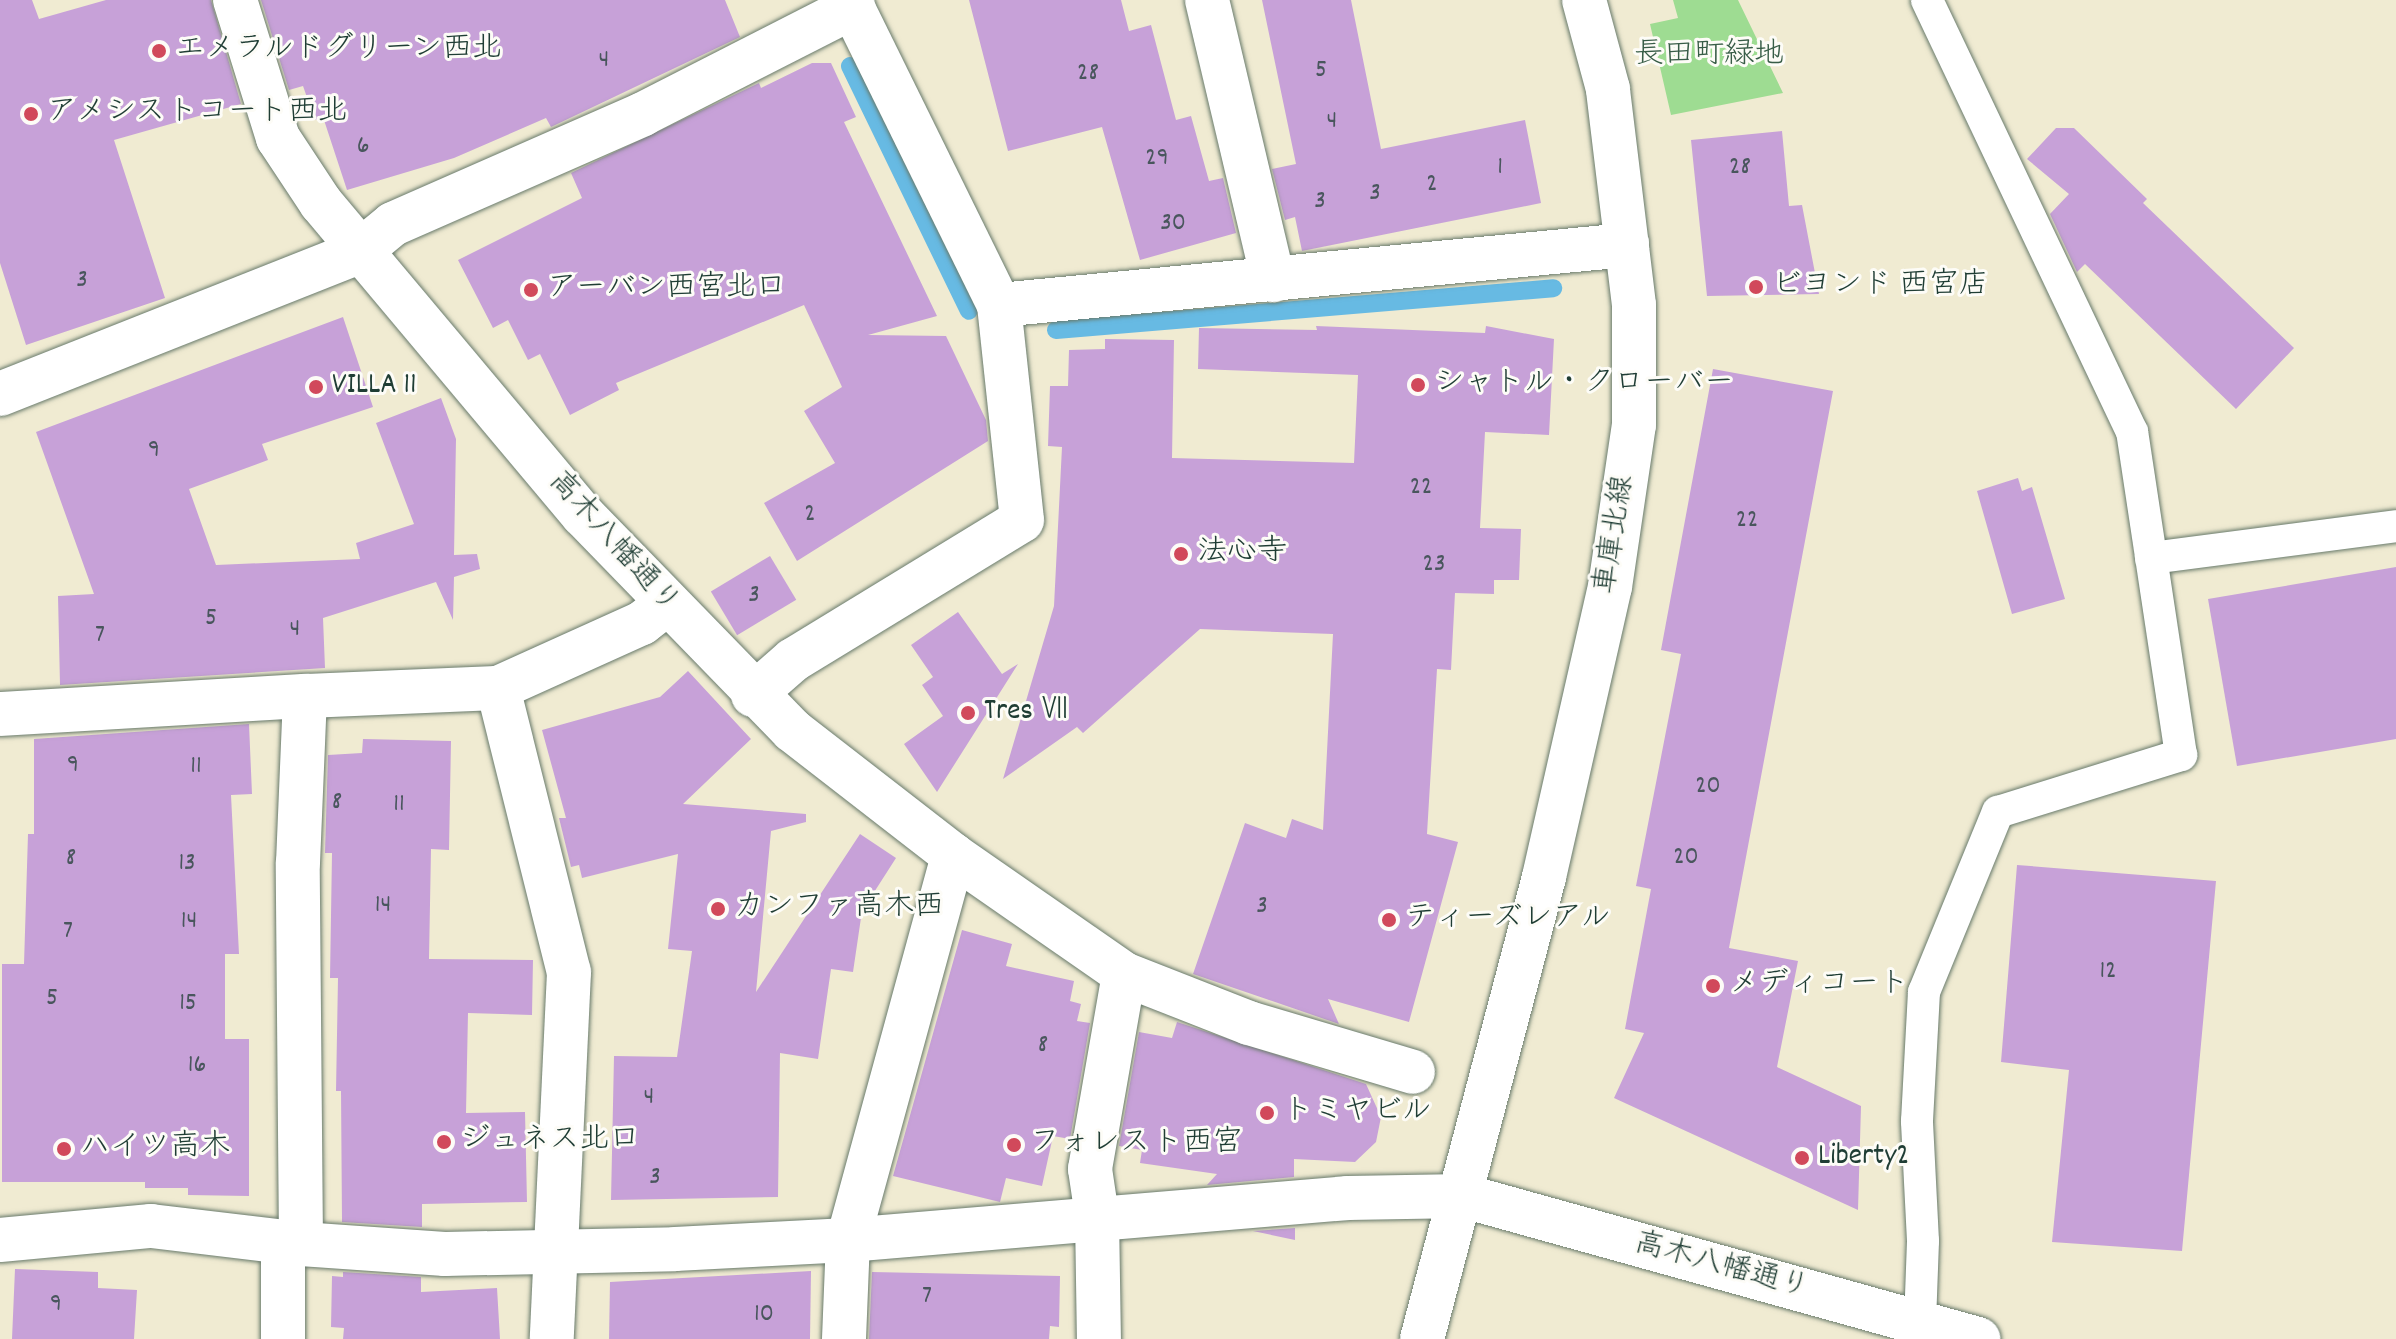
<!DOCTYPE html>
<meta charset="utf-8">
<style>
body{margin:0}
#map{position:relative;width:2396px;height:1339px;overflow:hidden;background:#f0ebd2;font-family:Dekko,"Klee One",sans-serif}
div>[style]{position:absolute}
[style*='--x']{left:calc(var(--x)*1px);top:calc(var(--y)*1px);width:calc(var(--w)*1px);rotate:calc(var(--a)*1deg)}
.green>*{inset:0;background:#9edc92}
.stream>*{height:18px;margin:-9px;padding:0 9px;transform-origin:9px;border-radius:9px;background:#67bae3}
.building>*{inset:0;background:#c7a1d8;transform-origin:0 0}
.roads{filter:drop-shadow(0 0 2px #687a6b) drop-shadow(0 0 2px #687a6b)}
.service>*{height:32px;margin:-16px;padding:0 16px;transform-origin:16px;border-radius:16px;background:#fff}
.pedestrian>*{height:44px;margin:-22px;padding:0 22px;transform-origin:22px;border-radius:22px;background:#fff}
.minor>*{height:44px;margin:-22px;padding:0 22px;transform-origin:22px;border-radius:22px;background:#fff}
.tertiary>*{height:44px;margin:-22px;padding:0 22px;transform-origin:22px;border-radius:22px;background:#fff}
.dots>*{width:22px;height:22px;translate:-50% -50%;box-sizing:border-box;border:4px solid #fdfcf7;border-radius:50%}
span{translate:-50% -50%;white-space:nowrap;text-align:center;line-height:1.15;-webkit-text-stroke:6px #fdfcf7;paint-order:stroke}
.number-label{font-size:26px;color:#49565d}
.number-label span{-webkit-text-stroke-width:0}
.poi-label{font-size:30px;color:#1f3d34}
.left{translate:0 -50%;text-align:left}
.park-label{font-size:30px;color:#385d47}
.street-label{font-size:30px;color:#1f3d34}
</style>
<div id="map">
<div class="green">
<div style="clip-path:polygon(1673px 0,1738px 0,1783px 93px,1671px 115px,1650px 24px,1678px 18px)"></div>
</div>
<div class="stream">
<div style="--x:850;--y:66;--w:272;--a:64.1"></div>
<div style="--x:1056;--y:330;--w:499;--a:-4.8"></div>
</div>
<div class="building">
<div style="clip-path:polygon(0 0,32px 0,39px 19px,106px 0,211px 0,241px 104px,114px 140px,165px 298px,26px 345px,0 263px)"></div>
<div style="clip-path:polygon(261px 0,725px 0,740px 37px,551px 127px,546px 118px,454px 158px,347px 190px,323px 117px,315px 120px,303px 86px,289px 90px)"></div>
<div style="clip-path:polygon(969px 0,1121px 0,1129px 31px,1151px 25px,1176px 120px,1191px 116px,1209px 181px,1223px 178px,1236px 233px,1140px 260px,1102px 127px,1008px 151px)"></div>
<div style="clip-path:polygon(1262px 0,1351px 0,1381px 149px,1525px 120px,1541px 203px,1302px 251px,1295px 217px,1285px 220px,1272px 169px,1296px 164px)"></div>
<div style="clip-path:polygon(812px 63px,831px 63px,856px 117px,844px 122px,937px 316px,868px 335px,946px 336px,986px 420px,988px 441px,797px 561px,764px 503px,835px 463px,804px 411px,842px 387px,804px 305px,616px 383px,619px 390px,570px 415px,540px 354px,528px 360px,508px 320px,493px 328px,458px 260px,582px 198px,571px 173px,759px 83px,761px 88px)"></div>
<div style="clip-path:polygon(2056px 128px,2074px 128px,2147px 199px,2143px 203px,2294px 348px,2236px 409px,2085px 264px,2077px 272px,2050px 214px,2069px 194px,2027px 159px)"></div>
<div style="clip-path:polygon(1782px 131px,1789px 206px,1802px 205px,1819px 294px,1707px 296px,1691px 140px)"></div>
<div style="clip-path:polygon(343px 317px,373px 407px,262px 444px,268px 460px,189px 489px,216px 565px,360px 559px,356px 543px,414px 524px,376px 423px,441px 398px,456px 439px,454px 555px,477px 554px,480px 569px,454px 577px,453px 620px,436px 582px,323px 618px,325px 668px,60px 685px,58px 596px,94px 594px,36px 432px)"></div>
<div style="clip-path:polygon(1316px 326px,1485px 333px,1486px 326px,1554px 339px,1549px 435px,1485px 432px,1480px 528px,1521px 529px,1519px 580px,1494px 580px,1494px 594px,1455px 593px,1451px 670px,1437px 669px,1427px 834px,1458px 842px,1409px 1022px,1328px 999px,1339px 1024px,1193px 974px,1245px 823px,1286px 838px,1292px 819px,1323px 830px,1333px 634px,1200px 629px,1083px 733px,1077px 727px,1003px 779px,1054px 606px,1062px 447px,1048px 446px,1050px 386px,1068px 386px,1069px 350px,1105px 349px,1105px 339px,1174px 340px,1172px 458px,1354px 463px,1358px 375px,1198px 369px,1199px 328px,1317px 330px)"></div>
<div style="clip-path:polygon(1713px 369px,1833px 391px,1729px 948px,1798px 961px,1777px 1067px,1861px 1106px,1858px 1210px,1614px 1098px,1644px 1033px,1625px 1029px,1651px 889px,1636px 886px,1681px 654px,1661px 650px)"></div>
<div style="clip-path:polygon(2018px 478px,2022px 491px,2032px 487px,2065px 599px,2012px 614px,1977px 491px)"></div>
<div style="left:770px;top:556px;width:51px;height:69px;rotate:59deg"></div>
<div style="clip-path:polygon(2396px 567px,2396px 739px,2237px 766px,2208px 599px)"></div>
<div style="clip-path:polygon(958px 612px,1002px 674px,1018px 664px,937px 792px,904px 744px,943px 716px,922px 685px,933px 677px,911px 645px)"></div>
<div style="clip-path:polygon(688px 671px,751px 739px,683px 804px,806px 814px,806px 822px,771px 831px,756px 992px,860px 834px,896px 858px,862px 911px,853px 972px,831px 969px,818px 1059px,780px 1053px,778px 1197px,611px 1200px,614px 1056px,677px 1057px,692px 951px,668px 949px,678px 854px,582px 878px,579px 865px,571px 867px,559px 818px,566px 818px,542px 730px,660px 697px)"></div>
<div style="clip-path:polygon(249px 724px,252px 794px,231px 795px,239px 954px,225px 954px,225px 1039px,249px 1039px,249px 1196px,188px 1195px,188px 1188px,145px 1188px,145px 1182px,2px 1182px,2px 964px,24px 964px,28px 834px,34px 834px,34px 739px)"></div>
<div style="clip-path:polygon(363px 739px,451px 741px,449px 850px,431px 849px,429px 959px,533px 960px,532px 1015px,468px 1013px,466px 1113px,525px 1112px,527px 1202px,422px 1204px,422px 1227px,342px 1222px,341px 1091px,336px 1091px,338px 978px,330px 978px,332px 853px,325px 853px,328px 755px,362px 753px)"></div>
<div style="clip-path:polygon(2017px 865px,2216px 881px,2182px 1251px,2052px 1242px,2069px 1070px,2001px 1062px)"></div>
<div style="clip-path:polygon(962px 930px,1012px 944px,1006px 966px,1074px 981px,1070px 1001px,1081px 1004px,1077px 1021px,1090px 1023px,1070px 1139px,1053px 1136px,1042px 1186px,1006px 1178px,1000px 1202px,893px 1176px)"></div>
<div style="clip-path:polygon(1177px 1022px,1366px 1084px,1381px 1117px,1376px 1142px,1355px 1162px,1294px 1159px,1294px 1177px,1207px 1185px,1217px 1174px,1140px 1163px,1142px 1150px,1119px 1146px,1139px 1032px,1172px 1038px)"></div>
<div style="clip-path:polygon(1295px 1228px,1295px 1240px,1253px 1231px)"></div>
<div style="clip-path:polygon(15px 1269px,98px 1272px,98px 1288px,137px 1290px,134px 1339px,12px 1339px)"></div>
<div style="clip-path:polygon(811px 1271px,810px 1339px,609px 1339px,610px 1282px)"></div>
<div style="clip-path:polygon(343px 1272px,421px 1277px,421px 1292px,497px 1288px,500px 1339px,343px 1339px,344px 1328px,331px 1327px,332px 1276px,343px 1277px)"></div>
<div style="clip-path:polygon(872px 1272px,1060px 1276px,1059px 1327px,1050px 1326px,1049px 1339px,869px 1339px)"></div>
</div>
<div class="roads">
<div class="service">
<div style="--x:2151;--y:558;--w:247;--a:-7.4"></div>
<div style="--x:1920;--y:1323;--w:82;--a:-87.9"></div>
<div style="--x:1923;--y:1241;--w:120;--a:-92.9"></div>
<div style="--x:1917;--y:1121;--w:129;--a:-86.9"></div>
<div style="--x:1924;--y:992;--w:195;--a:-67.7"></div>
<div style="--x:1998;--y:812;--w:192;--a:-17.3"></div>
<div style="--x:2181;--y:755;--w:327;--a:-98.6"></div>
<div style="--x:2132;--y:432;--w:478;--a:-115.4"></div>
</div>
<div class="pedestrian">
<div style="--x:1124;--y:974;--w:134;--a:21.4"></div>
<div style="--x:1249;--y:1023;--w:171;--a:16.6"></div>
</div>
<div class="minor">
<div style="--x:235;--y:0;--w:145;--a:72.7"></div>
<div style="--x:278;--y:138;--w:78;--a:56.5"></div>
<div style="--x:321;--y:203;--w:407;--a:50"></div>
<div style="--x:583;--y:515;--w:300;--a:45.8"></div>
<div style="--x:792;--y:730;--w:204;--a:37.8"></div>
<div style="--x:953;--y:855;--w:208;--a:34.8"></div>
<div style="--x:1124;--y:974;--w:198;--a:99.9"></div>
<div style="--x:1090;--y:1169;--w:48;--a:81.5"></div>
<div style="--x:1097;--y:1216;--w:123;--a:89.1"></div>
<div style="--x:1207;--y:0;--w:288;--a:76.7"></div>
<div style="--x:999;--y:305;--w:631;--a:-5.46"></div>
<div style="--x:0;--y:394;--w:386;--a:-21.6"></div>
<div style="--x:359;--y:252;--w:44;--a:-39.5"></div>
<div style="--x:393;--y:224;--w:273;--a:-23.7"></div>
<div style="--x:643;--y:114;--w:236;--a:-27"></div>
<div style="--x:498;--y:688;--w:293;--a:76"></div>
<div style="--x:569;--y:972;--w:367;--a:92.7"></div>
<div style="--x:753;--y:695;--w:53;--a:-41.2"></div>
<div style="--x:793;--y:660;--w:268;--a:-31.4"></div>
<div style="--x:1022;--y:520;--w:216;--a:-96.1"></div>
<div style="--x:999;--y:305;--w:340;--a:-116.2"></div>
<div style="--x:0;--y:714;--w:306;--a:-3.4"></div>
<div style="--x:0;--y:1240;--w:152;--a:-5.3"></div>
<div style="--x:151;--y:1226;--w:151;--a:6.8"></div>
<div style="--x:301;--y:1244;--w:144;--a:4"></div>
<div style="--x:445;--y:1254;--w:230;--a:-1.2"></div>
<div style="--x:675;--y:1249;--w:173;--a:-3"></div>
<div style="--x:848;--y:1240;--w:502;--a:-4.8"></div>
<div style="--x:1348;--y:1198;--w:116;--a:-1"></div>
<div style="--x:283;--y:1243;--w:96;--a:90"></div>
<div style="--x:301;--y:1244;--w:381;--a:-90.5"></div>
<div style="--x:298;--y:863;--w:167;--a:-87.6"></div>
<div style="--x:305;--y:696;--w:193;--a:-2.4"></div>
<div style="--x:498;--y:688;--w:158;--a:-24.3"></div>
<div style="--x:642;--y:623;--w:31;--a:-38"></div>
<div style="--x:844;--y:1339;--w:99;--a:-87.7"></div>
<div style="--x:848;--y:1240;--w:399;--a:-74.7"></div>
</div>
<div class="tertiary">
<div style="--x:1464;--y:1196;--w:534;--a:15.55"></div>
<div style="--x:1422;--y:1339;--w:478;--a:-75.2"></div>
<div style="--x:1544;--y:877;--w:297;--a:-77.2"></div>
<div style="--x:1610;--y:587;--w:164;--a:-81.6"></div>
<div style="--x:1634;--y:425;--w:120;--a:-90"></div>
<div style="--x:1634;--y:305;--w:218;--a:-96.9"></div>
<div style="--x:1608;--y:89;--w:92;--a:-105.1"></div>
</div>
</div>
<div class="dots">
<div style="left:159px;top:51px;background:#d1495b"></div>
<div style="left:31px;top:114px;background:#d1495b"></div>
<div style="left:1756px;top:287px;background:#d1495b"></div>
<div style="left:531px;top:290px;background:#d1495b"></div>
<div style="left:1418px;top:385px;background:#d1495b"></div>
<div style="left:316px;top:387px;background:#d1495b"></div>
<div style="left:1181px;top:554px;background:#d1495b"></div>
<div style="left:968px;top:713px;background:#d1495b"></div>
<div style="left:718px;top:909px;background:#d1495b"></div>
<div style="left:1389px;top:920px;background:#d1495b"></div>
<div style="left:1713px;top:986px;background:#d1495b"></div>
<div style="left:1267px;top:1113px;background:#d1495b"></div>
<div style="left:444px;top:1142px;background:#d1495b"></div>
<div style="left:1014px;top:1145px;background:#d1495b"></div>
<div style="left:64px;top:1149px;background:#d1495b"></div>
<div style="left:1802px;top:1158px;background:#d1495b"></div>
</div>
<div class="number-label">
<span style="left:604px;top:61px">4</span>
<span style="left:1321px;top:71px">5</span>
<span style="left:1088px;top:74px">28</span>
<span style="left:1332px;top:122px">4</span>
<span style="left:363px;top:147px">6</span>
<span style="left:1157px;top:159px">29</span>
<span style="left:1500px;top:168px">1</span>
<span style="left:1740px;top:168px">28</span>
<span style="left:1432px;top:185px">2</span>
<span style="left:1375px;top:194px">3</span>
<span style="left:1320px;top:202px">3</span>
<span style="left:1173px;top:224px">30</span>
<span style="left:82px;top:281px">3</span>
<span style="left:154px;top:451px">9</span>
<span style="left:1421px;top:488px">22</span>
<span style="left:810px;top:515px">2</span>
<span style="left:1747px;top:521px">22</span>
<span style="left:1434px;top:565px">23</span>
<span style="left:754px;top:596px">3</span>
<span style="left:211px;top:619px">5</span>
<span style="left:295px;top:630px">4</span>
<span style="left:100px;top:636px">7</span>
<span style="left:73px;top:766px">9</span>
<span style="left:196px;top:767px">11</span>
<span style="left:1708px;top:787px">20</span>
<span style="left:337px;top:803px">8</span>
<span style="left:399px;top:805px">11</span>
<span style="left:1686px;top:858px">20</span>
<span style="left:71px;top:859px">8</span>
<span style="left:187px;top:864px">13</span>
<span style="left:383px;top:906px">14</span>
<span style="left:1262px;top:907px">3</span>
<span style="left:189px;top:922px">14</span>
<span style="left:68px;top:932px">7</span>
<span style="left:2108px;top:972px">12</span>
<span style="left:52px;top:999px">5</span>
<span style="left:188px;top:1004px">15</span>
<span style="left:1043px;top:1046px">8</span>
<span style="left:197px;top:1066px">16</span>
<span style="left:649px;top:1098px">4</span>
<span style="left:655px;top:1178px">3</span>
<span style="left:927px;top:1297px">7</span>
<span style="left:56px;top:1305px">9</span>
<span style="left:764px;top:1315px">10</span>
</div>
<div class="poi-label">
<span class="left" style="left:175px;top:51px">エメラルドグリーン西北</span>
<span class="left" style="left:47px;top:114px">アメシストコート西北</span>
<span class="left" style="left:1772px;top:287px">ビヨンド 西宮店</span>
<span class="left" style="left:547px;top:290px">アーバン西宮北口</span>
<span class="left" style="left:1434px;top:385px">シャトル・クローバー</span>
<span class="left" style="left:332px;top:387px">VILLA 11</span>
<span class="left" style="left:1197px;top:554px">法心寺</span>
<span class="left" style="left:984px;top:713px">Tres Ⅶ</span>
<span class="left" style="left:734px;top:909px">カンファ高木西</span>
<span class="left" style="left:1405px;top:920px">ティーズレアル</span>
<span class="left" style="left:1729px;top:986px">メディコート</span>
<span class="left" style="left:1283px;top:1113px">トミヤビル</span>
<span class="left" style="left:460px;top:1142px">ジュネス北口</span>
<span class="left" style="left:1030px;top:1145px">フォレスト西宮</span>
<span class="left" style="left:80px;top:1149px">ハイツ高木</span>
<span class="left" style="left:1818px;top:1158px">Liberty2</span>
</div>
<div class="park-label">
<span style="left:1709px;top:57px">長田町緑地</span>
</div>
<div class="street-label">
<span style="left:1617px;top:535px;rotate:-81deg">車庫北線</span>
<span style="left:612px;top:544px;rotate:48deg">高木八幡通り</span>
<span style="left:1721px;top:1268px;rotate:15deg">高木八幡通り</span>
</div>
</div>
